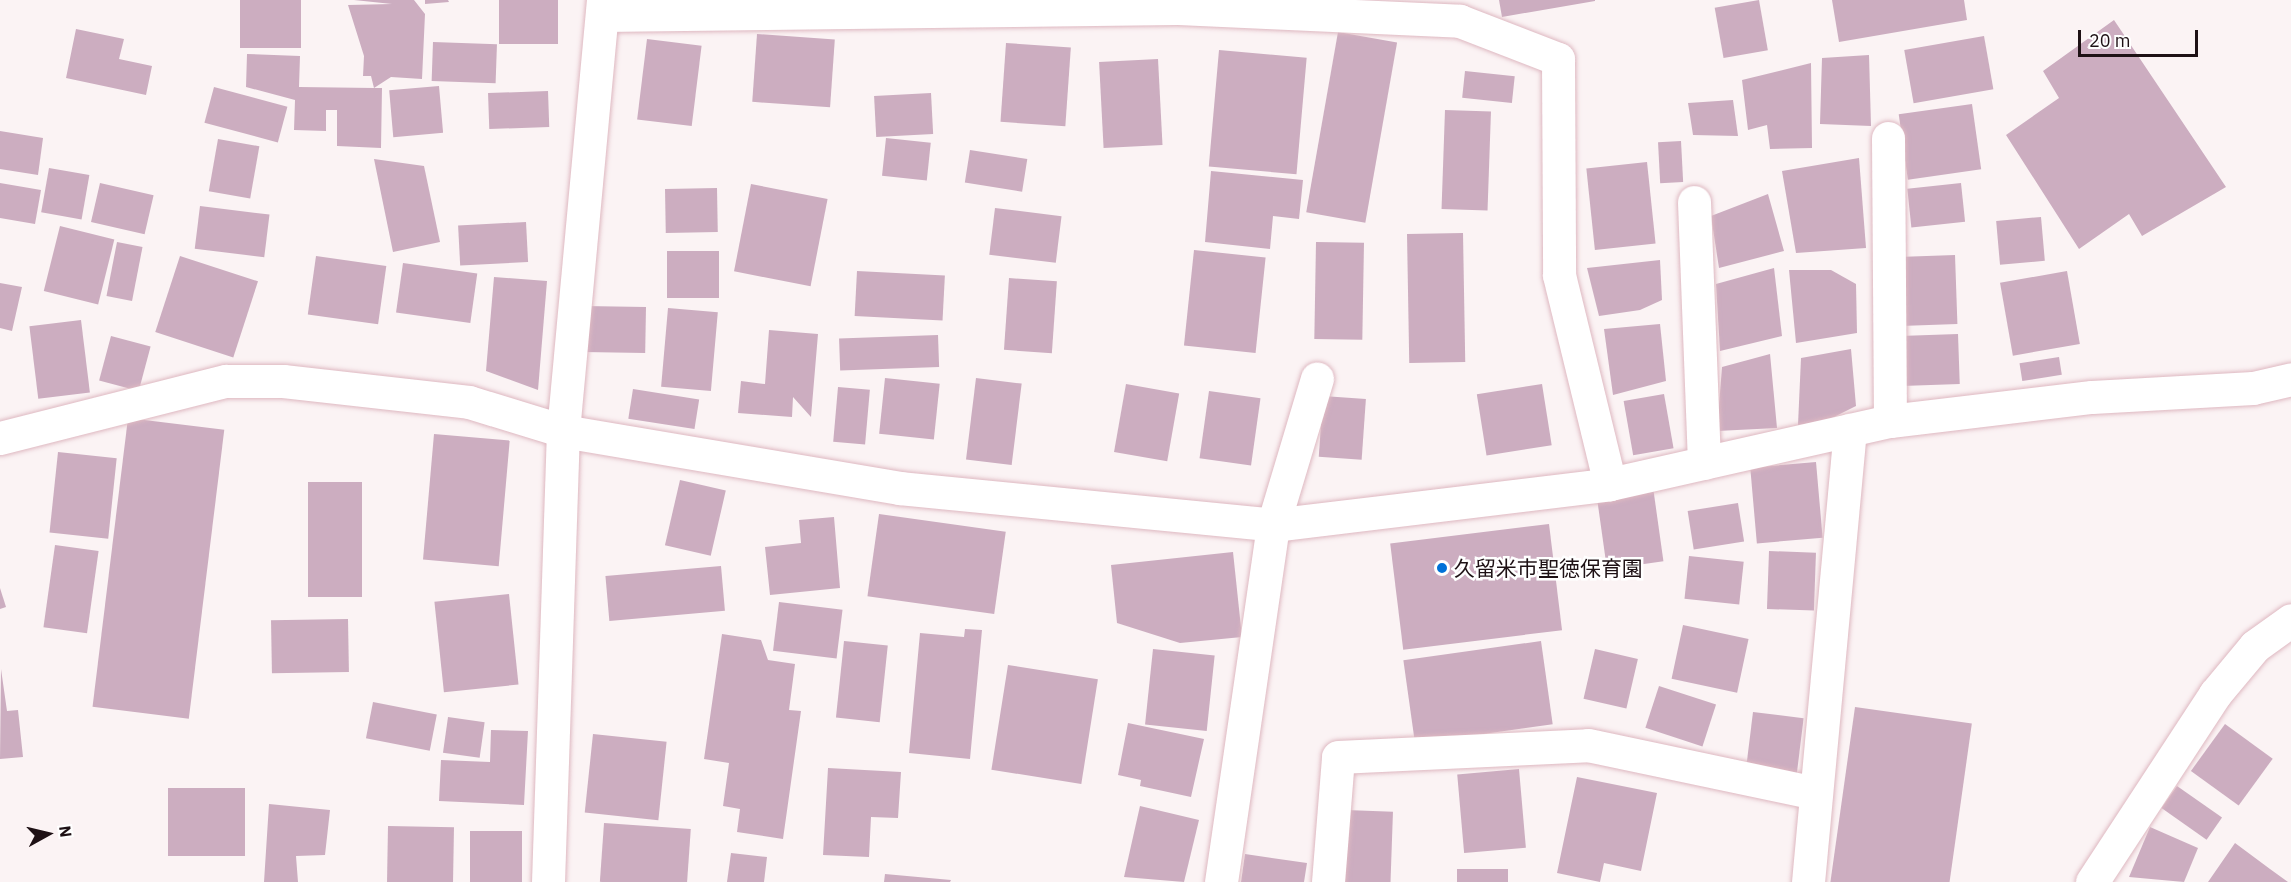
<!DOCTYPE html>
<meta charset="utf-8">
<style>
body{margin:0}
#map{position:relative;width:2291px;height:882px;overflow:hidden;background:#fbf3f4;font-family:"IBM Plex Sans","Noto Sans JP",sans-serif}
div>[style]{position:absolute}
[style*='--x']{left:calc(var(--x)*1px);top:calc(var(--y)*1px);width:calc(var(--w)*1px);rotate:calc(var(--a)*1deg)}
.building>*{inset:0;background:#ccadc0;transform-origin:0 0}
.roads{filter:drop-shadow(0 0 2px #deb8c1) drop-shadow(0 0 2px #deb8c1)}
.minor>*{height:33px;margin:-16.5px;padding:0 16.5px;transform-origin:16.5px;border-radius:16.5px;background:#fff}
.dots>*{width:16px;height:16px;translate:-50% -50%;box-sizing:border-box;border:3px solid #fff;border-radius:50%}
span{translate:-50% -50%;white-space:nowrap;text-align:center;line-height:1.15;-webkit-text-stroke:5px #fff;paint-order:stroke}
.poi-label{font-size:21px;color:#1e1115}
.left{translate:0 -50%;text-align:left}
.north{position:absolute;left:18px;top:804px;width:60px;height:60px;-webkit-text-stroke:4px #fff;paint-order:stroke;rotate:82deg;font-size:16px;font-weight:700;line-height:24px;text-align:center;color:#1e1115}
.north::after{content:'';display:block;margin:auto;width:21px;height:27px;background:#1e1115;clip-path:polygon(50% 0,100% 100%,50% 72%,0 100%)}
.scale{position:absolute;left:2078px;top:30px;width:120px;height:27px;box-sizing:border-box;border:3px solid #1e1115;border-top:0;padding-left:8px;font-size:18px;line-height:21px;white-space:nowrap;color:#1e1115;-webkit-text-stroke:4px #fff;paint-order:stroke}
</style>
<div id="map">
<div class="building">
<div style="left:240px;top:0;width:61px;height:48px"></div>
<div style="clip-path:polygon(354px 0,414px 0,425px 14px,422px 79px,391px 77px,374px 88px,382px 88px,381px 148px,337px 146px,337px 110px,326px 110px,326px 131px,294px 130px,295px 100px,246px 87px,247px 54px,300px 56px,299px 87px,374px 88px,371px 76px,363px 76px,364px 56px,348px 5px,392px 4px)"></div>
<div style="clip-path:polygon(425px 0,448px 0,449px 2px,425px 4px)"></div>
<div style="left:499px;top:0;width:59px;height:44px"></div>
<div style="clip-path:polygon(1499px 0,1595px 0,1595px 1px,1502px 17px)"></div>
<div style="left:1759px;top:0;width:51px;height:45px;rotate:80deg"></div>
<div style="clip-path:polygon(1832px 0,1964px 0,1967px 20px,1839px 42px)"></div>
<div style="clip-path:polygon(2114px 20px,2226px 187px,2142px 236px,2129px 214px,2079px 249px,2006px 135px,2059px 98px,2043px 71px)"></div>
<div style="clip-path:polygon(76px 29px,124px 39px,119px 59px,152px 66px,146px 95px,66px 78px)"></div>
<div style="left:1338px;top:32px;width:60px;height:183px;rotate:10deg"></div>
<div style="left:757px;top:34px;width:78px;height:68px;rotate:4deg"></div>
<div style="left:1984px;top:36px;width:54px;height:81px;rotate:80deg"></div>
<div style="left:647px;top:39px;width:55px;height:81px;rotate:7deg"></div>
<div style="left:433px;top:42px;width:64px;height:39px;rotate:2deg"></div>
<div style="left:1006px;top:43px;width:65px;height:79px;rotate:4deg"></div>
<div style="left:1219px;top:50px;width:88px;height:117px;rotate:5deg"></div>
<div style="clip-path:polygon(1869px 55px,1871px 126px,1820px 124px,1822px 58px)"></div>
<div style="left:1158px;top:59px;width:86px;height:59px;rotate:87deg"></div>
<div style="clip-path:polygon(1811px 63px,1812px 148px,1770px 149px,1767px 125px,1748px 130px,1742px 80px)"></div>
<div style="left:1465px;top:71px;width:50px;height:27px;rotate:6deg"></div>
<div style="left:439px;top:86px;width:47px;height:50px;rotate:85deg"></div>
<div style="left:214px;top:87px;width:76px;height:37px;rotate:15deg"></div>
<div style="left:548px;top:91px;width:36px;height:60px;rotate:88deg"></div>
<div style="left:931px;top:93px;width:41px;height:57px;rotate:87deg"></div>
<div style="clip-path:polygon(1733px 100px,1738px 136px,1693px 135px,1688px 103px)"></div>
<div style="left:1972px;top:104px;width:66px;height:74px;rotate:82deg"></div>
<div style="left:1445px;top:110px;width:46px;height:99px;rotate:2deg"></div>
<div style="clip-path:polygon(0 131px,43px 138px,38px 175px,0 169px)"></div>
<div style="left:886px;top:138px;width:45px;height:38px;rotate:6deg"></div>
<div style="left:218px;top:139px;width:42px;height:53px;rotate:10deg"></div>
<div style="left:1681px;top:141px;width:41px;height:23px;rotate:87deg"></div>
<div style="left:970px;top:150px;width:58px;height:33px;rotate:9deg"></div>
<div style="clip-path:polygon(1859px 158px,1866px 248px,1796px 253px,1782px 171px)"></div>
<div style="clip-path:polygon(374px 159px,424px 166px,440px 242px,393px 252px)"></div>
<div style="left:1647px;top:162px;width:82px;height:61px;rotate:84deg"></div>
<div style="left:49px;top:168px;width:41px;height:45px;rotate:10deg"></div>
<div style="clip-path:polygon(1211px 171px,1303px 180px,1299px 219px,1273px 216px,1270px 249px,1205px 242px)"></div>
<div style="clip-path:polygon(0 183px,41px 190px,35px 224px,0 218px)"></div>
<div style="left:100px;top:183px;width:55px;height:40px;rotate:13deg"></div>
<div style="left:1961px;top:183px;width:39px;height:54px;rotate:84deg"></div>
<div style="left:751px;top:184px;width:78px;height:89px;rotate:11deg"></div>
<div style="left:717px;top:188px;width:44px;height:52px;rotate:89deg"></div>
<div style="clip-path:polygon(1768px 194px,1784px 251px,1719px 268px,1711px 216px)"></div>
<div style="left:200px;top:206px;width:70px;height:43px;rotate:7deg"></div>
<div style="left:995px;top:208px;width:67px;height:47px;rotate:7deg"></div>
<div style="left:2041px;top:217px;width:44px;height:45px;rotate:85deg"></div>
<div style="left:526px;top:222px;width:40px;height:68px;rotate:87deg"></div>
<div style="left:60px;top:226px;width:56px;height:67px;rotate:14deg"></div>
<div style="left:1463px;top:233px;width:129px;height:56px;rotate:89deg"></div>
<div style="left:117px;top:242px;width:26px;height:55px;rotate:11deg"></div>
<div style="left:1316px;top:242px;width:48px;height:97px;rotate:1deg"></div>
<div style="left:1194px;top:250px;width:72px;height:96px;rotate:6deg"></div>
<div style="left:667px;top:251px;width:52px;height:47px"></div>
<div style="left:1955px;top:255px;width:69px;height:57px;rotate:88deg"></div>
<div style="left:180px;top:256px;width:82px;height:80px;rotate:18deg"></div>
<div style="left:316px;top:256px;width:71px;height:59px;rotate:8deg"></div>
<div style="clip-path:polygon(1660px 260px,1662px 300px,1640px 310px,1599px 316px,1587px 268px)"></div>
<div style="left:403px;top:263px;width:75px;height:50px;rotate:8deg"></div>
<div style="clip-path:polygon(1774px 268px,1782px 336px,1720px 351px,1716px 284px)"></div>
<div style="clip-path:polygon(1789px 270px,1831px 270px,1856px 284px,1857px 333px,1796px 343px)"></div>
<div style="left:857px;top:271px;width:88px;height:45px;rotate:3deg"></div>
<div style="left:2067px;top:271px;width:74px;height:68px;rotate:80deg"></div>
<div style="clip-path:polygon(494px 277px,547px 281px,538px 390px,486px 371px)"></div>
<div style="left:1009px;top:278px;width:48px;height:72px;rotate:4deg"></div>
<div style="clip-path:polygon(0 283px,22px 287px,12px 331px,0 328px)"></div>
<div style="left:584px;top:306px;width:62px;height:46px;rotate:1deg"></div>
<div style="left:668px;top:308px;width:50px;height:79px;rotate:5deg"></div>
<div style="left:81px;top:320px;width:73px;height:52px;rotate:83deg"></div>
<div style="clip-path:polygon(1660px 324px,1666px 381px,1613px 395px,1604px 329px)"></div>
<div style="clip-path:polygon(769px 330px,818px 334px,811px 417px,793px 397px,792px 417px,738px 413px,741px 381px,765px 384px)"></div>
<div style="left:1958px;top:334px;width:50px;height:58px;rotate:88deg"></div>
<div style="left:938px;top:335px;width:32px;height:99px;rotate:88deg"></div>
<div style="left:111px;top:336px;width:41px;height:46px;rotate:15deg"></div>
<div style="clip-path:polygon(1851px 349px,1856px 406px,1826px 421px,1798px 425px,1801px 358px)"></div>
<div style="clip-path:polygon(1770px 354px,1777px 428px,1717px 431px,1722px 367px)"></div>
<div style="left:2059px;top:357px;width:18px;height:40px;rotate:81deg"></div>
<div style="left:885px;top:378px;width:55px;height:56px;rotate:6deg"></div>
<div style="left:976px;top:378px;width:46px;height:82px;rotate:7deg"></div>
<div style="left:1126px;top:384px;width:54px;height:69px;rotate:10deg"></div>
<div style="left:1542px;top:384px;width:62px;height:66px;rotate:81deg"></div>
<div style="left:838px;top:387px;width:32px;height:55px;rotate:5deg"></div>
<div style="left:633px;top:389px;width:67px;height:30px;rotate:9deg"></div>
<div style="left:1209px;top:391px;width:52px;height:68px;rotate:8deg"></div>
<div style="left:1664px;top:394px;width:55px;height:41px;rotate:80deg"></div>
<div style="left:1323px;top:396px;width:43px;height:61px;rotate:4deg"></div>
<div style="left:128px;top:418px;width:97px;height:291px;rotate:7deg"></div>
<div style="left:434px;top:434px;width:76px;height:126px;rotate:5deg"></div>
<div style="left:58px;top:452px;width:59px;height:81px;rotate:6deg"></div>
<div style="left:1816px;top:462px;width:76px;height:66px;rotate:85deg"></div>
<div style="left:680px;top:480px;width:47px;height:67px;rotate:13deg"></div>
<div style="left:308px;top:482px;width:54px;height:115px"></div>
<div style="left:1653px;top:487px;width:75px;height:57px;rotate:82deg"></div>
<div style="left:1738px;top:503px;width:39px;height:51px;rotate:81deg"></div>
<div style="left:879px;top:514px;width:128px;height:83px;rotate:8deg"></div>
<div style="clip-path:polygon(834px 517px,840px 588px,770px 595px,765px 547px,801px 543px,799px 520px)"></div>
<div style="left:1549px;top:524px;width:107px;height:160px;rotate:83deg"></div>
<div style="left:55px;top:545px;width:44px;height:83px;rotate:8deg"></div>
<div style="left:1769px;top:551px;width:47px;height:58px;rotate:2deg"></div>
<div style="clip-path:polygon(1233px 552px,1242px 637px,1180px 643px,1117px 623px,1111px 565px)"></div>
<div style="left:1689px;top:556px;width:55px;height:43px;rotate:6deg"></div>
<div style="left:721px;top:566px;width:45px;height:116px;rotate:85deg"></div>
<div style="clip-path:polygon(0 588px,6px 607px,0 609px)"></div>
<div style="left:509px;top:594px;width:91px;height:75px;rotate:84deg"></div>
<div style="left:779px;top:602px;width:64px;height:49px;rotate:7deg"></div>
<div style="left:348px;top:619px;width:53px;height:77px;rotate:89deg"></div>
<div style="left:1683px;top:625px;width:67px;height:55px;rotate:12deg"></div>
<div style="clip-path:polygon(965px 629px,982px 630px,970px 759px,909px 753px,920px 633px,964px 637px)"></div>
<div style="clip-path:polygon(722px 634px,761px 640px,768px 660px,795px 664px,789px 710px,801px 711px,783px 839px,737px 832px,740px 809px,723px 806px,729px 763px,704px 759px)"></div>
<div style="left:844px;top:641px;width:44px;height:77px;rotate:6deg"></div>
<div style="left:1541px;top:641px;width:84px;height:139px;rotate:82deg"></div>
<div style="left:1153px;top:649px;width:62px;height:76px;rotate:6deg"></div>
<div style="left:1595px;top:649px;width:44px;height:51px;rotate:13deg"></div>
<div style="left:1008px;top:665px;width:91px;height:106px;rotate:9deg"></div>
<div style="clip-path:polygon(1px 669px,7px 711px,18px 710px,23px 757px,0 759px)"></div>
<div style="left:1659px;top:686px;width:60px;height:44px;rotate:18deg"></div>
<div style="left:373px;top:702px;width:65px;height:37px;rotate:11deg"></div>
<div style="left:1855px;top:707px;width:118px;height:177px;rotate:8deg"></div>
<div style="left:1753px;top:712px;width:51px;height:68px;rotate:7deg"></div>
<div style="left:448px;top:717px;width:37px;height:36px;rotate:8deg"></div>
<div style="clip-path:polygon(1128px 723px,1204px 739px,1191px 797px,1140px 786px,1141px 780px,1118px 775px)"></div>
<div style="left:2225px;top:724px;width:59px;height:58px;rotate:36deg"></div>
<div style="clip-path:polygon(491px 730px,528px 731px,524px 805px,439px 801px,441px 760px,490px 762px)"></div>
<div style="left:593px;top:734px;width:74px;height:79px;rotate:6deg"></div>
<div style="clip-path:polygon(828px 768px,901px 772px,898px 818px,871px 817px,869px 857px,823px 855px)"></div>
<div style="left:1519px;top:769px;width:79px;height:62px;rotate:85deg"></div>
<div style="clip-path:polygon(1577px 777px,1657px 793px,1641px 871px,1604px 863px,1600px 882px,1557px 873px)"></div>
<div style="left:2177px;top:786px;width:55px;height:27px;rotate:35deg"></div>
<div style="left:245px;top:788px;width:68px;height:77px;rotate:90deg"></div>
<div style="clip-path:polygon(269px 804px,330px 810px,325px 855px,296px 856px,298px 882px,264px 882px)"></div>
<div style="clip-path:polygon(1140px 806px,1199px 820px,1184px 882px,1124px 877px)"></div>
<div style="left:1346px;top:810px;width:47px;height:72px;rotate:2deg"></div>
<div style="left:604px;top:823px;width:87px;height:59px;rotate:4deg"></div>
<div style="left:388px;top:826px;width:66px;height:56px;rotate:1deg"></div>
<div style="clip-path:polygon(2150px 827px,2198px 848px,2184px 882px,2129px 877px)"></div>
<div style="left:470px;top:831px;width:52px;height:51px"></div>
<div style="clip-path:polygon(2235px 843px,2270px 869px,2288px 882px,2208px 882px)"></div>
<div style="clip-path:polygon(731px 853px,767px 857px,764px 882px,727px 882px)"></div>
<div style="clip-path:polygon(1245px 854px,1307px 863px,1304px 882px,1241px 882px)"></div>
<div style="left:1457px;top:869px;width:51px;height:13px"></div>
<div style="clip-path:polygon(885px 874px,951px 880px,950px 882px,884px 882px)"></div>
</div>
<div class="roads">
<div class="minor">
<div style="--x:602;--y:15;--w:576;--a:-0.7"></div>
<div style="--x:1178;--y:8;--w:282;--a:2.6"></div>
<div style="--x:1460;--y:21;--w:105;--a:21.2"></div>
<div style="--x:1558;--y:59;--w:216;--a:89.7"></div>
<div style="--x:1559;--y:275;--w:215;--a:76.3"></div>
<div style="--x:1888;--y:138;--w:283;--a:89.6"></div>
<div style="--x:1694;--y:202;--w:261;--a:87.8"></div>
<div style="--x:0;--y:438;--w:233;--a:-14.2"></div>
<div style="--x:226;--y:381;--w:57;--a:0"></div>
<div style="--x:283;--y:381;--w:187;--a:6.4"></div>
<div style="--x:469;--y:402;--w:98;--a:17.1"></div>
<div style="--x:563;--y:431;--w:341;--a:9.6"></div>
<div style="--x:899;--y:488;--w:376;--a:5.6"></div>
<div style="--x:1273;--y:525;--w:339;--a:-6.9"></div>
<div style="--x:1610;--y:484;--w:287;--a:-12.7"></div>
<div style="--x:1890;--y:421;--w:203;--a:-6.8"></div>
<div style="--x:2092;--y:397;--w:161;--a:-3.2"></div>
<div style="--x:2253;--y:388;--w:39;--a:-13"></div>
<div style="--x:548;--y:882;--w:451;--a:-88.1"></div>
<div style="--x:563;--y:431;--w:433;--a:-84.7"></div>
<div style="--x:1221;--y:882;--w:361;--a:-81.7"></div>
<div style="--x:1273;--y:525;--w:153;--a:-73.3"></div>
<div style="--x:1328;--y:882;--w:125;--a:-85.4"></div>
<div style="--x:1338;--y:757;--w:250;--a:-2.7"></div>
<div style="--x:1588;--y:745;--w:233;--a:11.9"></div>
<div style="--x:1808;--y:882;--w:454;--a:-84.7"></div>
<div style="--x:2092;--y:882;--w:225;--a:-56.8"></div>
<div style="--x:2215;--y:694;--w:62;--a:-50.2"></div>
<div style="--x:2255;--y:646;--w:44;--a:-35.8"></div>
</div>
</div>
<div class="dots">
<div style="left:1442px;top:568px;background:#0071d8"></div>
</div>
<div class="poi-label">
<span class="left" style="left:1454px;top:568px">久留米市聖徳保育園</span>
</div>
<div class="north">N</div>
<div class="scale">20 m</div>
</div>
